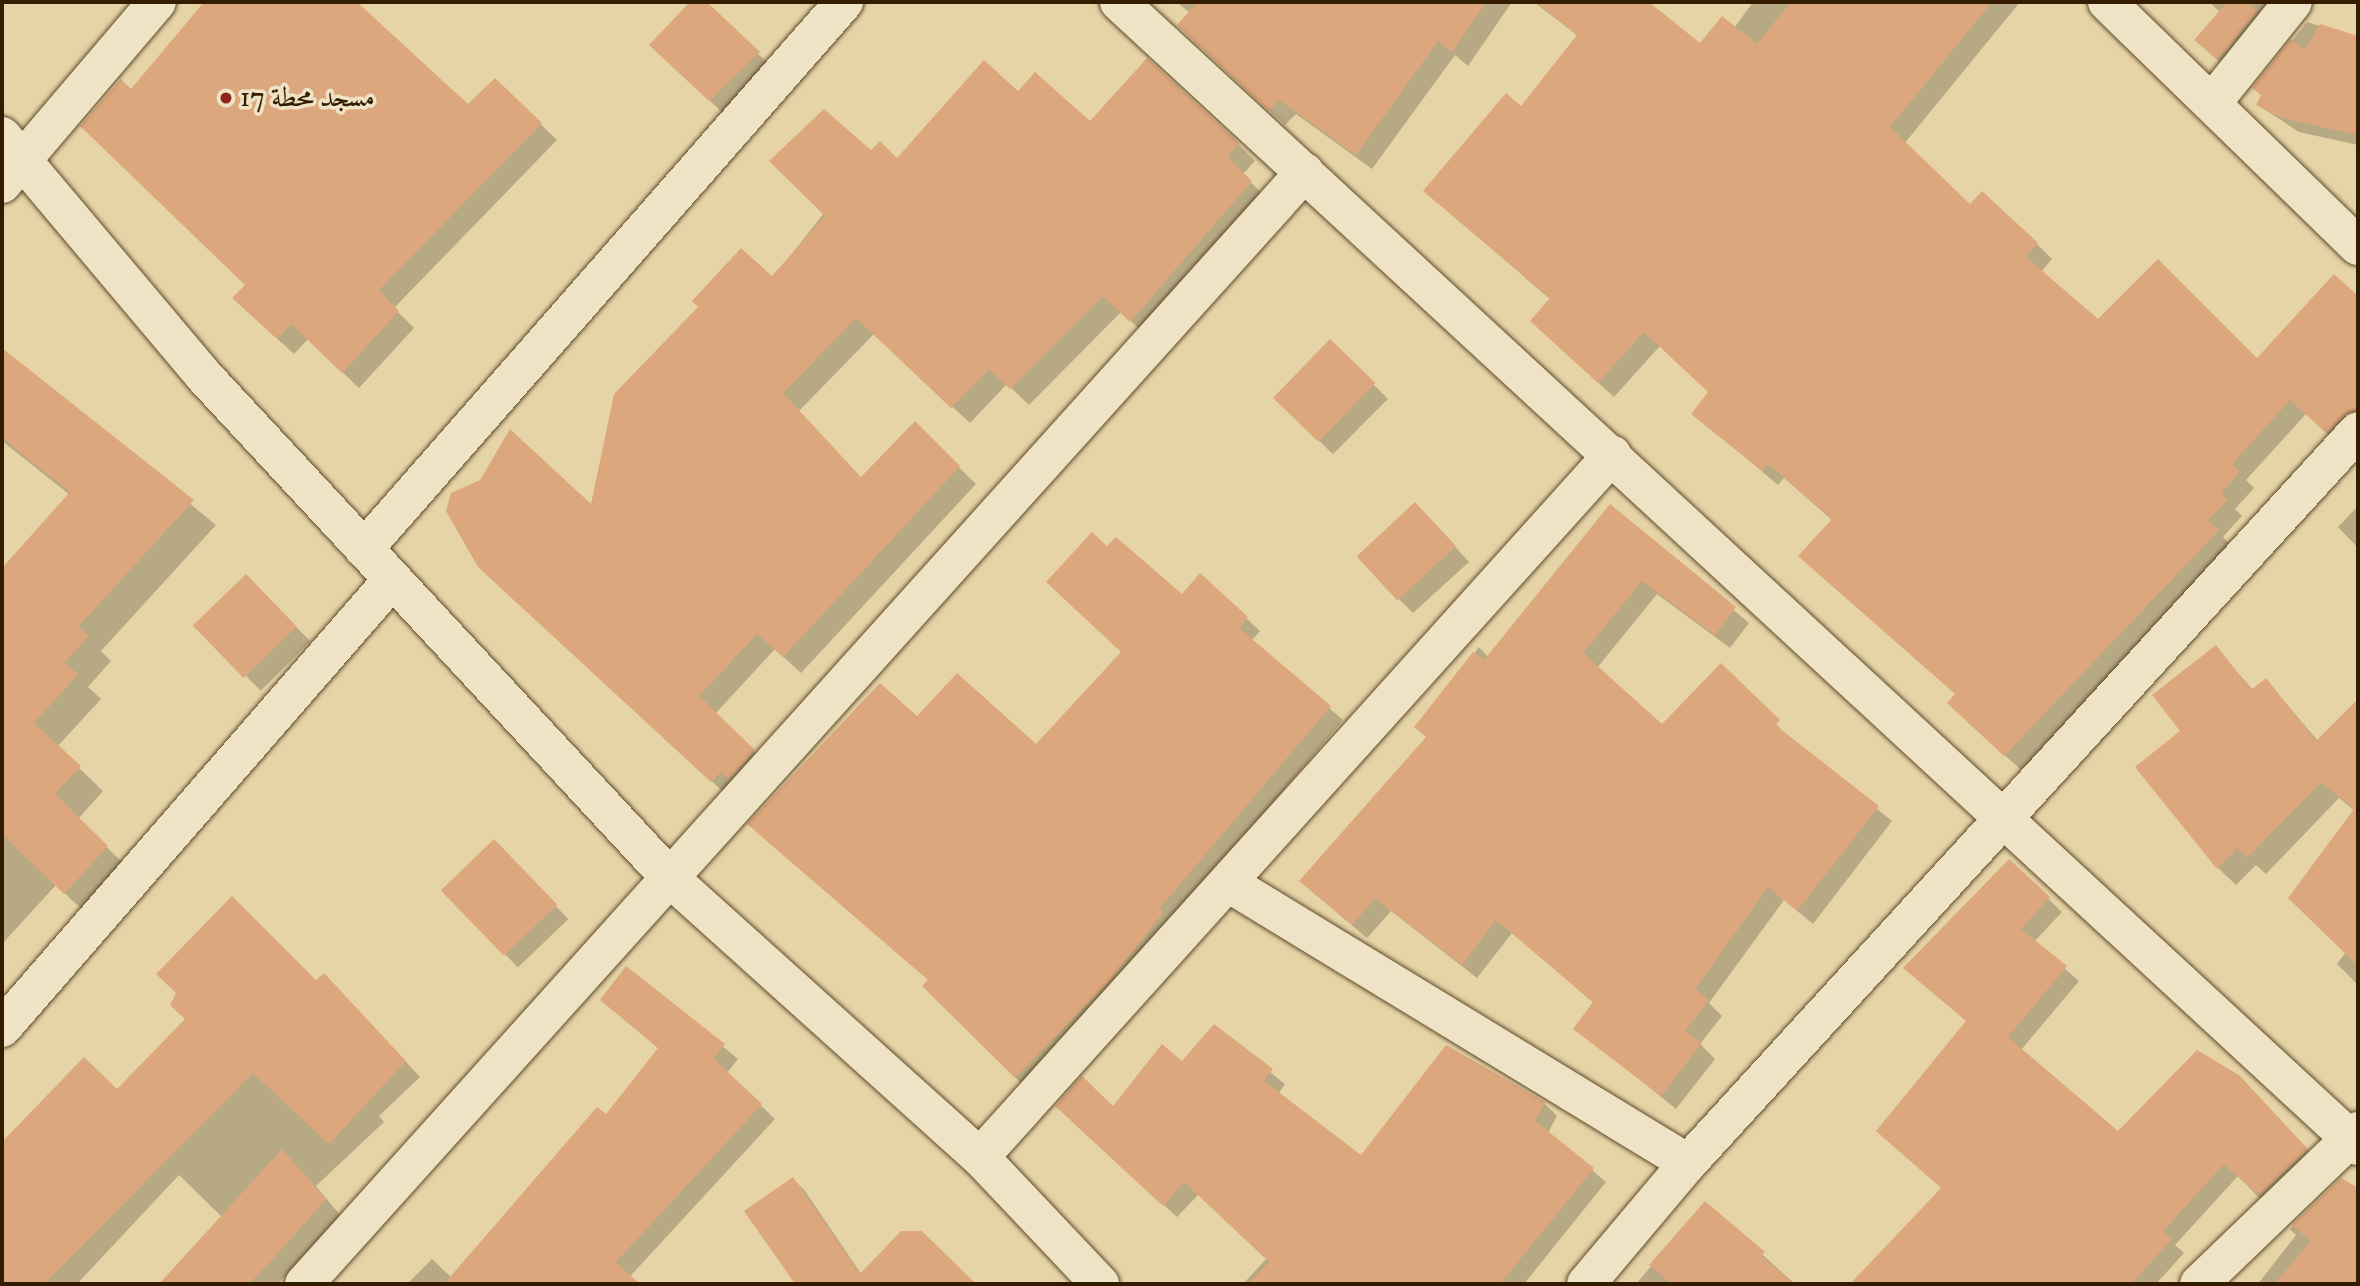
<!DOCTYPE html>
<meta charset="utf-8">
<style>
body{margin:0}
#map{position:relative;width:2360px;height:1286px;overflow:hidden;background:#e6d4a7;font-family:"IM FELL DW Pica",Amiri,serif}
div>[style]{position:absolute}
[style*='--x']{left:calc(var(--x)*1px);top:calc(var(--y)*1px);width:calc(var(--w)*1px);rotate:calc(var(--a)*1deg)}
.shadow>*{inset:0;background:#0003;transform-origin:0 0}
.building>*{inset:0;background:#dda77d;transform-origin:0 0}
.roads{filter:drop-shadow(0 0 2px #604a2a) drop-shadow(0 0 2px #604a2a)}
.minor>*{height:38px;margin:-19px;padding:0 19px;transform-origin:19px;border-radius:19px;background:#efe3c6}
.dots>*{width:19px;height:19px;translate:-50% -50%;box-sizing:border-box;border:4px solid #efe3c6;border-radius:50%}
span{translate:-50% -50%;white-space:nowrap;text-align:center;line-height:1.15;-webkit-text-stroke:7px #efe3c6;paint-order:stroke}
.poi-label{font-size:28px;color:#331c00}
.left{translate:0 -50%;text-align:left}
.frame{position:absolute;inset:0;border:4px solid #331c00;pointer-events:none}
</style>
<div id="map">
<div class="shadow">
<div style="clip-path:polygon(207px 2px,354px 2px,468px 106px,495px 80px,557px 140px,394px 308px,414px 328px,359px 388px,308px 339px,294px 354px,250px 314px,247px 285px,132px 91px)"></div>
<div style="clip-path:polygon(692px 2px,704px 2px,773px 68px,725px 115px,651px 45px)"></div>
<div style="clip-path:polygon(1177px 2px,1512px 2px,1468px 66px,1455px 55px,1372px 169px,1296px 114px,1285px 125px,1194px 41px,1190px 13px)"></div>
<div style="clip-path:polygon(1534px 2px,1646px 2px,1700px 45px,1734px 28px,1753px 2px,2020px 2px,1904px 144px,1970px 207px,2037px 244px,2052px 259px,2041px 272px,2098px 321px,2257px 360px,2334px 276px,2358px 298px,2358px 436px,2343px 448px,2306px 414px,2246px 480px,2254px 488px,2235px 509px,2242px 516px,2223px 537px,2233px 547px,2021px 770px,1965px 719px,1957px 695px,1833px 521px,1784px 478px,1778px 485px,1694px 414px,1710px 393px,1660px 346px,1614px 397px,1547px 336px,1551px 300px,1425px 191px,1521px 109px,1578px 36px)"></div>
<div style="clip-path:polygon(2209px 2px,2288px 2px,2231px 71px,2208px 52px,2220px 12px)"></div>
<div style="clip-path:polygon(2307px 22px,2358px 38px,2358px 145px,2299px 132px,2258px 105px,2262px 95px,2255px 88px)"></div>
<div style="clip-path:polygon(1018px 93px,1090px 124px,1238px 144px,1255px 161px,1243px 174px,1267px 199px,1148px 337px,1121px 312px,1029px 405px,1007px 384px,970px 423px,874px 334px,799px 411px,861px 479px,915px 424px,976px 484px,801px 673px,775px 649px,715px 714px,771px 768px,729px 797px,497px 584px,592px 508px,872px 152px,897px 160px)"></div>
<div style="left:1330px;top:341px;width:82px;height:78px;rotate:45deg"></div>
<div style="clip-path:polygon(2px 350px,216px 525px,101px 651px,111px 661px,88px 687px,101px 699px,57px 747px,103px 791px,78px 819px,131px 871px,89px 916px,56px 885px,2px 944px,2px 570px,70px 495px,2px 441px)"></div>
<div style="clip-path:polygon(2358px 506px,2358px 548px,2338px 527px)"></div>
<div style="clip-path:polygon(1611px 507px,1749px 623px,1730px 648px,1657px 594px,1597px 668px,1662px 727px,1721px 665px,1790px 739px,1892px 821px,1813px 924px,1784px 900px,1709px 1003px,1722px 1016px,1700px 1044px,1715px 1059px,1676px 1109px,1576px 1028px,1595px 1004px,1512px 933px,1477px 978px,1391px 911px,1367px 938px,1316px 895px,1428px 738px,1417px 727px,1479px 647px,1488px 657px)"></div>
<div style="clip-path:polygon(1430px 519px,1469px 562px,1413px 613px,1399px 599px)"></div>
<div style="clip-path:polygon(1107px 549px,1182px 596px,1200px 576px,1260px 631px,1251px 641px,1343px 720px,1029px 1091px,924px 986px,929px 981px,917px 718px,1037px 746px,1123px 653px)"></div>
<div style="left:246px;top:577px;width:91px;height:70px;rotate:45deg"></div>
<div style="clip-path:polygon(2215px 647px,2253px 690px,2266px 680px,2318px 741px,2358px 701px,2358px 985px,2337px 964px,2346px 952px,2355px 811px,2339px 798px,2266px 874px,2256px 865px,2236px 885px,2218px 868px,2182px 731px)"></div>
<div style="left:494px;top:842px;width:107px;height:70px;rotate:46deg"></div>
<div style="clip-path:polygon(2009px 861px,2062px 912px,2034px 942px,2079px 981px,2021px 1050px,2118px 1134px,2252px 1091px,2320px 1163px,2271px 1210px,2238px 1176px,2175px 1245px,2184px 1253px,2156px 1284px,1852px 1284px,1942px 1189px,1968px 1022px,1906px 968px)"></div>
<div style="clip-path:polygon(627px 968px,738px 1059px,727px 1073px,775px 1119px,623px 1284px,407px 1284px,432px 1259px,452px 1278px,606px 1116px,659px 1049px,602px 999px)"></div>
<div style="clip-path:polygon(316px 983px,339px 990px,420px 1077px,379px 1116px,384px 1122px,316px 1186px,340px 1215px,278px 1284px,161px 1284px,222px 1217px,179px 1175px,77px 1284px,2px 1284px,2px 1144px,84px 1059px,117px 1092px)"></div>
<div style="clip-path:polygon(1214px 1027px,1285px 1084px,1278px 1094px,1362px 1157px,1544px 1103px,1557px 1116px,1548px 1133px,1606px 1182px,1524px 1284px,1243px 1284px,1267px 1258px,1199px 1194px,1177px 1217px,1071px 1120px,1114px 1109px,1182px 1063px)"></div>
<div style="clip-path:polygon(793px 1179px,805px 1191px,868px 1284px,797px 1284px,746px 1212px)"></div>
<div style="clip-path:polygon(2341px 1181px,2358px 1196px,2358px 1284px,2258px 1284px,2296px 1235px,2290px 1229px)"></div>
<div style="clip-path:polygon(1705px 1203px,1795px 1284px,1636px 1284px)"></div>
</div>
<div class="building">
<div style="clip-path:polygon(204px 2px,357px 2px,468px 104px,495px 78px,542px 123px,379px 290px,399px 311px,342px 373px,291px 324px,277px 339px,232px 298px,245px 285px,80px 126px,121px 79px,131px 89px)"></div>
<div style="clip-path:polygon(690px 2px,707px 2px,760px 52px,709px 101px,649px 45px)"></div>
<div style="clip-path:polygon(1198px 2px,1486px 2px,1452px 52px,1438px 41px,1356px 155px,1279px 100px,1269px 111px,1177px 25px)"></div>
<div style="clip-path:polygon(1536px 2px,1649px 2px,1700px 43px,1722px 16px,1757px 44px,1791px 2px,1992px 2px,1890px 127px,1970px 204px,1982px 191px,2038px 243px,2025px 256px,2098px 319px,2158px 259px,2257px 358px,2334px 274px,2358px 296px,2358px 410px,2326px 433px,2290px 400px,2232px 464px,2240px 472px,2221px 493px,2228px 500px,2208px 520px,2219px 530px,2004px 756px,1947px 703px,1955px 694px,1798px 556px,1832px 519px,1768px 464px,1762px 471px,1691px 414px,1708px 392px,1644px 332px,1598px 383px,1530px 321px,1550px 298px,1423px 191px,1506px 93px,1521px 106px,1577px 35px)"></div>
<div style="clip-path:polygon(2227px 2px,2246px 2px,2257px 11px,2218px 60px,2194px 40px)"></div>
<div style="clip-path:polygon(2320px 24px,2358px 36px,2358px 135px,2282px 118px,2256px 105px,2261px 95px,2252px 88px,2291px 39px,2305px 50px)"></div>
<div style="clip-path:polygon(1147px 58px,1239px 143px,1227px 157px,1252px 181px,1130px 322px,1103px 296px,1010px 389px,989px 369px,951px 408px,856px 318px,783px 393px,861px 477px,915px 421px,960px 466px,783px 657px,757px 634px,699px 696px,755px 750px,729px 779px,721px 772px,711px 782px,478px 567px,446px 511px,451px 493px,480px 480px,510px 429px,591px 504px,614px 394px,698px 307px,692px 301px,741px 248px,772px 276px,825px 216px,769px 161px,824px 109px,871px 150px,880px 141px,897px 158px,984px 60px,1018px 91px,1035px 72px,1090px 121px)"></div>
<div style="left:1330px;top:339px;width:63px;height:82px;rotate:44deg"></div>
<div style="clip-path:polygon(2px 348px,194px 500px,78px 627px,89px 636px,64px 663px,78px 674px,34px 723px,81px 766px,55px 794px,108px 846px,64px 894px,2px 834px,2px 568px,70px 492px,2px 438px)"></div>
<div style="left:1415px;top:502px;width:60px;height:80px;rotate:47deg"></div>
<div style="clip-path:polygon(1610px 504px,1736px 607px,1715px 635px,1642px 581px,1583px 653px,1662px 724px,1721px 663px,1780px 720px,1775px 725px,1879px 806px,1797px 911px,1768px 887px,1695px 989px,1709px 1000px,1685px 1031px,1702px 1043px,1661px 1096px,1573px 1029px,1593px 1002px,1496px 920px,1462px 965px,1375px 898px,1352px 925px,1299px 881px,1426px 737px,1414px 727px,1473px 652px,1484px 660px)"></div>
<div style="clip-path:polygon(1092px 532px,1107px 546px,1116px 537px,1182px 594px,1200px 573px,1248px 617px,1239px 628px,1331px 706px,1159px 909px,1163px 913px,1110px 980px,1015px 1078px,922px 986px,928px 980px,747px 824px,880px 683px,917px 716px,957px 673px,1036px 744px,1121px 652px,1046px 582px)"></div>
<div style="left:246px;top:574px;width:73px;height:74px;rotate:46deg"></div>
<div style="clip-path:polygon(2216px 645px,2251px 690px,2266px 678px,2316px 741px,2358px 699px,2358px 966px,2288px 898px,2354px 809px,2321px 782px,2247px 858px,2237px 848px,2217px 869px,2135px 767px,2180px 731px,2152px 695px)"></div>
<div style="left:494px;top:839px;width:91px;height:74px;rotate:46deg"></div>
<div style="clip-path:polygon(2009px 859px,2050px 897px,2021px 929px,2067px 966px,2008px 1037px,2118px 1131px,2197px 1050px,2239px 1075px,2308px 1149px,2259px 1195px,2224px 1164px,2163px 1231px,2172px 1239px,2131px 1284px,1850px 1284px,1941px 1188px,1876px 1131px,1966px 1021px,1903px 968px)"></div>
<div style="clip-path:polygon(232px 896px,316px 980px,324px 973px,406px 1061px,329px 1144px,253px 1073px,44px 1284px,2px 1284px,2px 1142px,84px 1057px,117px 1089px,185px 1019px,170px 1005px,176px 993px,156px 974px)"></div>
<div style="clip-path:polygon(626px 966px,725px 1044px,714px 1059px,762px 1104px,616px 1262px,640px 1284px,444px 1284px,597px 1107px,606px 1114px,658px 1048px,600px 1000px)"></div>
<div style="clip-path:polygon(1214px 1024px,1273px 1069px,1264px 1081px,1361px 1155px,1446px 1045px,1545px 1102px,1535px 1121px,1594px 1168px,1500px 1284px,1248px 1284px,1269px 1262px,1184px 1182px,1163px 1206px,1055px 1106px,1082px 1076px,1113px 1106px,1162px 1044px,1182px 1061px)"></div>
<div style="clip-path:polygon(282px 1149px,326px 1199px,270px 1262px,249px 1284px,159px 1284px)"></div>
<div style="clip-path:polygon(793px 1177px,860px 1274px,901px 1231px,922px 1231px,976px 1284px,795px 1284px,744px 1211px)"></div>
<div style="clip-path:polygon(2341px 1178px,2358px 1188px,2358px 1284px,2274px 1284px,2311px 1241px,2292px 1225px)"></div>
<div style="clip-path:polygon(1705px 1201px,1765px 1252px,1761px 1256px,1795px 1284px,1672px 1284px,1649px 1265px)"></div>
</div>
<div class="roads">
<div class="minor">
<div style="--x:1119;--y:2;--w:1686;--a:42.72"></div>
<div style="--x:2107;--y:2;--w:350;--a:44.2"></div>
<div style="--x:2212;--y:103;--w:129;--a:-51.3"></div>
<div style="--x:2;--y:136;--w:312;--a:49.9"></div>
<div style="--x:203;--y:375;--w:688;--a:47.12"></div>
<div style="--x:671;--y:879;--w:416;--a:42"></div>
<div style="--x:980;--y:1157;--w:175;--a:46.6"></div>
<div style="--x:2;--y:184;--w:239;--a:-49.6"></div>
<div style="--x:364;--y:549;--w:728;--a:-48.73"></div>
<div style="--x:1230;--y:884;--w:536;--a:31.35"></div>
<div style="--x:2;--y:1028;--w:594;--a:-48.96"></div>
<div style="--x:980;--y:1157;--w:945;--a:-48"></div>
<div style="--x:304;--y:1284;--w:1496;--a:-48.01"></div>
<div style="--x:1586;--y:1284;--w:158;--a:-49.9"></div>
<div style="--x:1688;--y:1163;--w:992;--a:-47.53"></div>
<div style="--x:2199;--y:1284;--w:221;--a:-43.9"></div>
</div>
</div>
<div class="dots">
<div style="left:226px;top:98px;background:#8f2418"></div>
</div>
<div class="poi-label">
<span class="left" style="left:240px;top:98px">مسجد محطة 17</span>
</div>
<div class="frame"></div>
</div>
